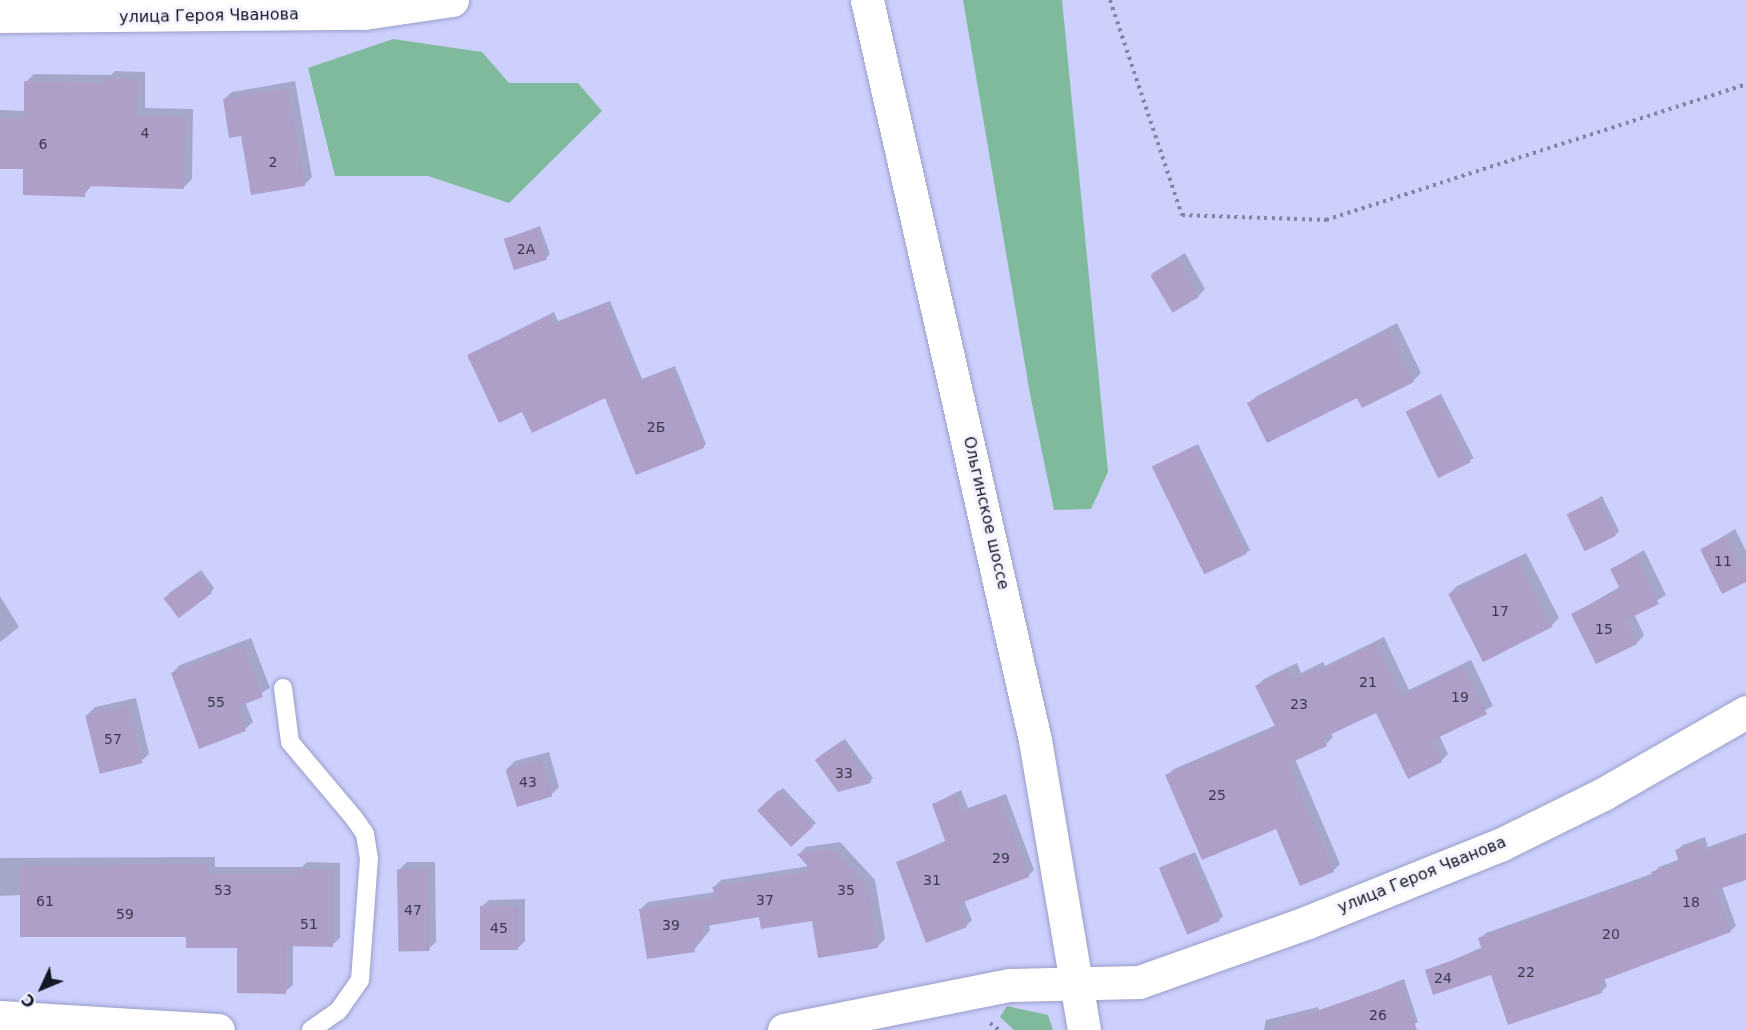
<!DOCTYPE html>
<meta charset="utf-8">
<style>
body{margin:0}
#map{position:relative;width:1746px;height:1030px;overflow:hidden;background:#cdd0fd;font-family:"DejaVu Sans",sans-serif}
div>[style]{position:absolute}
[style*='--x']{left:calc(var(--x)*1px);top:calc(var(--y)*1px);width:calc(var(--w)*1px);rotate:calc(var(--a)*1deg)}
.green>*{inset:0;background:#7eba9b}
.shadow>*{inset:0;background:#0003;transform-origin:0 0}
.building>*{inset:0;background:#ae9fc9;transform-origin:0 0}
.path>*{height:4px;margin-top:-2px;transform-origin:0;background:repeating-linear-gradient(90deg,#8284a5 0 3px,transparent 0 7.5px)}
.roads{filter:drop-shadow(0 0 2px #9a9ec8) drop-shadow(0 0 2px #9a9ec8)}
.service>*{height:18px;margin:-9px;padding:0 9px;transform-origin:9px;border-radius:9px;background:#fff}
.minor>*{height:33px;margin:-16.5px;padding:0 16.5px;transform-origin:16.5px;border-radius:16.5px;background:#fff}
.secondary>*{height:33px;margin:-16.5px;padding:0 16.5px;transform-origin:16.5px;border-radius:16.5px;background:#fff}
span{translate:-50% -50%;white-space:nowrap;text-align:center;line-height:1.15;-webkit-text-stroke:6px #f3f4fe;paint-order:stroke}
.number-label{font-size:14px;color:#3b384f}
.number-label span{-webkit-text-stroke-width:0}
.street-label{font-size:16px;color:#151626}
.north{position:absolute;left:12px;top:958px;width:60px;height:60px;-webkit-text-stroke:4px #f3f4fe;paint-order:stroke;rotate:226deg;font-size:16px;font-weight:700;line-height:24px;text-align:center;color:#151626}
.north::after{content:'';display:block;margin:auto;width:21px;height:27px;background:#151626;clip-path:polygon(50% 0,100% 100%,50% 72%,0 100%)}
</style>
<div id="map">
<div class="green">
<div style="clip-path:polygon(963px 0,1062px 0,1108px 472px,1091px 509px,1054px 510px,1030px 394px)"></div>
<div style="clip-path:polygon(393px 39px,482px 52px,509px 83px,578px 83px,602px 111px,509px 203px,428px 176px,335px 176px,308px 68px)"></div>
<div style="clip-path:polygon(1007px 1006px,1048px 1015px,1053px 1030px,1014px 1030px,1000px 1017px)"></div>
</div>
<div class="shadow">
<div style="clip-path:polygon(115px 71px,145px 72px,145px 108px,193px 109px,192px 179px,184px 187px,92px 185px,84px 195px,25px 168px,0 167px,0 110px,25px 111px,26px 82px,34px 74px,111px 75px)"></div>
<div style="clip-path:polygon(295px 81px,312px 177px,304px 185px,242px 134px,224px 99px,232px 92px)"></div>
<div style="clip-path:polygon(540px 226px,550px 254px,546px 258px,506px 239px)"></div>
<div style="clip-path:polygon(1185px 253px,1205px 289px,1198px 296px,1151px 274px)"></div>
<div style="clip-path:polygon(610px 301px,642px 379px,675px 366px,706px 444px,703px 447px,605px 396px,523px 410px,469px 355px,554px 312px,558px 321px)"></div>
<div style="clip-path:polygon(1397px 323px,1421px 373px,1413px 381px,1363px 406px,1358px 396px,1249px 403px,1257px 396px)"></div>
<div style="left:1441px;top:394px;width:72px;height:38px;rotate:63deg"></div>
<div style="clip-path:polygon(1198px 444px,1250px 550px,1246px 553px,1154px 467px)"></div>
<div style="clip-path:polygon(1602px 496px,1619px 531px,1615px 535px,1568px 515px)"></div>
<div style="clip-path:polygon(1735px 529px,1746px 551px,1746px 580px,1702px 549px)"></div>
<div style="clip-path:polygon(1644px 550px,1666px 595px,1634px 614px,1644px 635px,1637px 643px,1596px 662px,1573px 614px,1621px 586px,1612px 569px)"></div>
<div style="clip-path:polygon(1526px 553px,1559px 618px,1551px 626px,1449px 594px,1457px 586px)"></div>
<div style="clip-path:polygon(201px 570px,214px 588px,211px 592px,168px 594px)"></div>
<div style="clip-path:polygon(0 596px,19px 627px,0 642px)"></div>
<div style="clip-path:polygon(1384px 637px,1409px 690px,1471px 660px,1493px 706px,1439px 735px,1448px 754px,1441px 761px,1376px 711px,1331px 733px,1333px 737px,1326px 744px,1295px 759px,1340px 864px,1333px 871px,1277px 827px,1167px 775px,1174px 769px,1276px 725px,1257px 686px,1264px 679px,1297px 663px,1301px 673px,1323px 662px,1325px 666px)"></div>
<div style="clip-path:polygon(251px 638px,270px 688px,245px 702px,253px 722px,245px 729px,172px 673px,180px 665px)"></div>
<div style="clip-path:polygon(136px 698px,149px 754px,141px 761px,87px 715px,95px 707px)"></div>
<div style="clip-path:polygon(845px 739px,873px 778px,870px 782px,820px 756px)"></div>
<div style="clip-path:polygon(549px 752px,559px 787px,551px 795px,507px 769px,515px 761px)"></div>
<div style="clip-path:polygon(783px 788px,816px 823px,812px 826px,759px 811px)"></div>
<div style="clip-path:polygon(961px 790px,968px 808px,1006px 794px,1034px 870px,1028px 876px,964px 900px,972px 920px,966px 926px,898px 862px,947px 840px,933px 804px)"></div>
<div style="clip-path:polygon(1746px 833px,1746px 879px,1722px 887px,1736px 926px,1730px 931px,1604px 978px,1607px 986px,1601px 992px,1492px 973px,1427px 971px,1483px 947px,1480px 939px,1486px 933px,1654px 873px,1659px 867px,1680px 859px,1677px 850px,1683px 845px,1705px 837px,1708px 847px)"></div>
<div style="clip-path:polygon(840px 842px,875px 880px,885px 939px,877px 947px,814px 919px,760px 915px,709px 924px,710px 930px,694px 950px,640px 910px,648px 902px,715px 892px,714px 887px,721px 880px,809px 866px,799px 854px,806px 847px)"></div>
<div style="clip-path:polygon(1195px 852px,1223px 916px,1219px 920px,1160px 869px)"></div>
<div style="clip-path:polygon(215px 857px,215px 867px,302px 867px,307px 862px,340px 863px,340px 938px,332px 945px,293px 945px,293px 985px,285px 992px,238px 946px,21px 895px,0 896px,0 858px)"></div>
<div style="clip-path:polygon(407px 862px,435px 862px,436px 942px,428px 949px,399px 870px)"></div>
<div style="clip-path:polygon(525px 899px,525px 941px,518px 948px,481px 907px,489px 900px)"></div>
<div style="clip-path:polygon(1404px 979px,1418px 1022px,1401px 1030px,1367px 1030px,1356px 998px)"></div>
<div style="clip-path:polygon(1318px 1007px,1324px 1030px,1264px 1030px,1266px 1020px)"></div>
</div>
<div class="building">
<div style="clip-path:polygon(105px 78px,138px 79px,137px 115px,186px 117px,184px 189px,85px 186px,85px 197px,23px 195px,23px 169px,0 169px,0 118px,24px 118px,24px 81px,105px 83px)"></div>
<div style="clip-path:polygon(288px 88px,305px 186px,251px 195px,241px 136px,229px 138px,223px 99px)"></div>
<div style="left:537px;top:228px;width:33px;height:35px;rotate:72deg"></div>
<div style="left:1177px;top:260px;width:43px;height:31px;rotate:59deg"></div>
<div style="clip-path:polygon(606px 303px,639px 382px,672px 369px,704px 448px,636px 475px,605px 398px,532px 433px,522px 412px,499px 423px,467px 355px,550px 315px,554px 324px)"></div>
<div style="clip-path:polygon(1389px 330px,1414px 382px,1362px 408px,1357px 398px,1267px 443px,1247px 403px)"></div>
<div style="left:1438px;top:396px;width:74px;height:36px;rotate:64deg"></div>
<div style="left:1194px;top:446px;width:120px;height:47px;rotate:64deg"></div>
<div style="left:1598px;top:499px;width:41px;height:35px;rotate:64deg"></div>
<div style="clip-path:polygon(1727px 536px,1746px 574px,1746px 582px,1722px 594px,1700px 549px)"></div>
<div style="clip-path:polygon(1636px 556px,1659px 604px,1626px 620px,1637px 644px,1596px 664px,1571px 614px,1620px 589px,1610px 569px)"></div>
<div style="left:1518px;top:559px;width:76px;height:78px;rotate:63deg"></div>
<div style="left:197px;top:573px;width:25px;height:42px;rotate:53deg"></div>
<div style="clip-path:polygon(1377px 643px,1402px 696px,1464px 666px,1487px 714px,1431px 741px,1442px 762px,1408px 779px,1376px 713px,1323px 738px,1327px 746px,1288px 764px,1334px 872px,1300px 886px,1276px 829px,1202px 860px,1165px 775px,1276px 728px,1255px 686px,1289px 669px,1294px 679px,1316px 668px,1318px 672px)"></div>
<div style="clip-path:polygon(243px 645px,263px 697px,237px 707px,246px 731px,199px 749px,171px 673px)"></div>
<div style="left:128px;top:705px;width:60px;height:44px;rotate:76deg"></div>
<div style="clip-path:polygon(841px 741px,871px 783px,838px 792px,815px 760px)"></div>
<div style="left:541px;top:759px;width:39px;height:37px;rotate:73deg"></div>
<div style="left:779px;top:790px;width:50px;height:30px;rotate:47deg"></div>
<div style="clip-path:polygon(955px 795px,962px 813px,1000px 798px,1029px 877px,958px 904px,967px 927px,926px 943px,896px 862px,946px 843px,932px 804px)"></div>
<div style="clip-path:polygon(1746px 836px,1746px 880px,1716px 890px,1731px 932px,1598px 982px,1602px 993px,1508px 1025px,1491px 975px,1433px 995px,1425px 970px,1482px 950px,1478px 938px,1653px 876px,1651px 872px,1679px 862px,1675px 850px,1699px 842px,1703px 851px)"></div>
<div style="clip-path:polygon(832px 849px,868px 888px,878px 948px,818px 958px,812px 921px,761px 929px,759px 917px,701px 927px,703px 939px,693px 941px,695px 952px,647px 959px,639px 909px,716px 897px,712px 887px,812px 871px,797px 854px)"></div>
<div style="left:1191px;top:854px;width:73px;height:35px;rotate:67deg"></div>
<div style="clip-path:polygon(209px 864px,208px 874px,298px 874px,298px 869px,333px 870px,333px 947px,286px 946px,286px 994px,237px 993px,237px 948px,186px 948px,186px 937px,20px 937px,20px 865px)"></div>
<div style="left:428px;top:869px;width:82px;height:31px;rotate:89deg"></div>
<div style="left:518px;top:906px;width:44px;height:38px;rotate:90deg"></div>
<div style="clip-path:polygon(1400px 982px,1417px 1030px,1274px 1030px,1273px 1026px)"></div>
</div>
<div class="path">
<div style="--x:1110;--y:0;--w:227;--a:71.5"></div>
<div style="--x:1182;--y:215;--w:144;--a:2"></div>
<div style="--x:1326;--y:220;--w:441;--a:-17.9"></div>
<div style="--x:990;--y:1023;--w:11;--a:38"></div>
</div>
<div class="roads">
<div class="service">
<div style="--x:283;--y:688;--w:54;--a:82.6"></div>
<div style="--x:290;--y:742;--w:99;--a:49.9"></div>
<div style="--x:354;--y:818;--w:19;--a:55"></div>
<div style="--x:365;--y:834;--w:24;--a:81"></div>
<div style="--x:369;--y:858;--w:122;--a:94.2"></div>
<div style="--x:360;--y:980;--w:38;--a:125"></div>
<div style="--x:338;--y:1011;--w:33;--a:145"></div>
</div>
<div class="minor">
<div style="--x:0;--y:16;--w:364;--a:-0.5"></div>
<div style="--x:364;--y:13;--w:89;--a:-8.4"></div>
<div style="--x:0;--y:1017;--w:132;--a:3.5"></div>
<div style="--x:132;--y:1025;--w:5;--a:79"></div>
<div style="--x:132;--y:1025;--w:86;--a:3.3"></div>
<div style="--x:784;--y:1030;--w:230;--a:-11.3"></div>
<div style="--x:1010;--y:985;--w:129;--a:-1.3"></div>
<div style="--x:1139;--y:982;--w:179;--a:-19.5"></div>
<div style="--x:1308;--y:922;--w:207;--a:-21.9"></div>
<div style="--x:1500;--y:845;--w:115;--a:-26.3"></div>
<div style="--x:1603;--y:794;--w:165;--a:-29.8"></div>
</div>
<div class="secondary">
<div style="--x:867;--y:0;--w:759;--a:77.21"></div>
<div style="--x:1035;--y:740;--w:294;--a:80.4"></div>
</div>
</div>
<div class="number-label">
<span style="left:145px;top:133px">4</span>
<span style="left:43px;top:144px">6</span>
<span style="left:273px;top:162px">2</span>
<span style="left:526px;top:249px">2А</span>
<span style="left:656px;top:427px">2Б</span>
<span style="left:1723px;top:561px">11</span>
<span style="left:1500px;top:611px">17</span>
<span style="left:1604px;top:629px">15</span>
<span style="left:1368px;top:682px">21</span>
<span style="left:1460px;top:697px">19</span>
<span style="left:216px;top:702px">55</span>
<span style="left:1299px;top:704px">23</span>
<span style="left:113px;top:739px">57</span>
<span style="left:844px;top:773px">33</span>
<span style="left:528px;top:782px">43</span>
<span style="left:1217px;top:795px">25</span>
<span style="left:1001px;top:858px">29</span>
<span style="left:932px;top:880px">31</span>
<span style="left:223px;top:890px">53</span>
<span style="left:846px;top:890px">35</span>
<span style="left:765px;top:900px">37</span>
<span style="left:45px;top:901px">61</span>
<span style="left:1691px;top:902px">18</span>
<span style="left:413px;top:910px">47</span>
<span style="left:125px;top:914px">59</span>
<span style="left:309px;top:924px">51</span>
<span style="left:671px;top:925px">39</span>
<span style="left:499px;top:928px">45</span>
<span style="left:1611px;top:934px">20</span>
<span style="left:1526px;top:972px">22</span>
<span style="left:1443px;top:978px">24</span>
<span style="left:1378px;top:1015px">26</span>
</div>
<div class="street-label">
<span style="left:209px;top:16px;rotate:-1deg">улица Героя Чванова</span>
<span style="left:986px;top:513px;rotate:77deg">Ольгинское шоссе</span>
<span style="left:1422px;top:875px;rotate:-22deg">улица Героя Чванова</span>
</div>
<div class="north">С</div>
</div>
